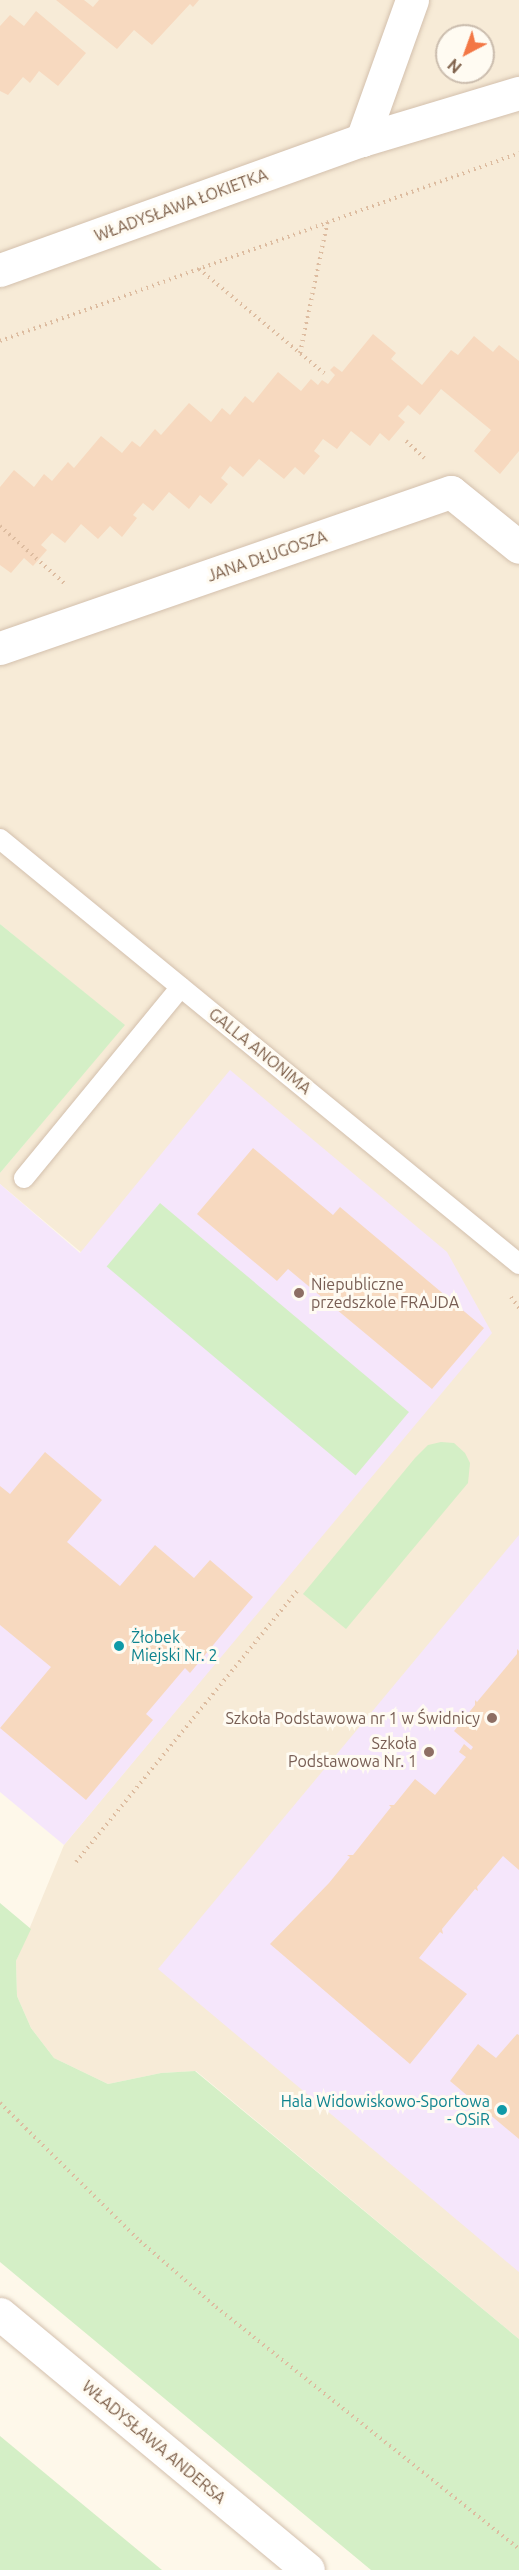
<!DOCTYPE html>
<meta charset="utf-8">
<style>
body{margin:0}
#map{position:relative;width:519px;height:2570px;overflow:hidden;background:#fef8ea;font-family:Ubuntu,sans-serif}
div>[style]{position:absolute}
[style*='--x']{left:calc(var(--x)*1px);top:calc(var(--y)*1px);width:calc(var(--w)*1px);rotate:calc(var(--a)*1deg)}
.residential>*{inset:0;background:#f7ebd7}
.education>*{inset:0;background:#f5e6fb}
.green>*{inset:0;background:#d4efc6;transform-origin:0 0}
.building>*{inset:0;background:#f7d9bf}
.path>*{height:4px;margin-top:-2px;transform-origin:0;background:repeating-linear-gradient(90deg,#ddbca0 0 1.5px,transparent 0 6px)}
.roads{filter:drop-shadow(0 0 2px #d3c0ad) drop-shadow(0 0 2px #d3c0ad)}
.service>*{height:20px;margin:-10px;padding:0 10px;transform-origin:10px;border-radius:10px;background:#fff}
.minor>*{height:33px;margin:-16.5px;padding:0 16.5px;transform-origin:16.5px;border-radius:16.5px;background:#fff}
.dots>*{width:16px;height:16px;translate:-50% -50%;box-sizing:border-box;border:3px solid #fffbf2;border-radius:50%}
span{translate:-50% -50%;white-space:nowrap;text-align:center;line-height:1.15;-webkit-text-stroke:6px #fffbf2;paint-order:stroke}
.street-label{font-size:16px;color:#7d5f49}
.education-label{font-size:16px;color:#785e54}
.left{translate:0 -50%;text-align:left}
.right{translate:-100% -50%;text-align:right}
.culture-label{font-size:16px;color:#0d838f}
.north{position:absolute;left:435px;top:24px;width:60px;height:60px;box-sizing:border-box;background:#fffbf2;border:2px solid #cbbdae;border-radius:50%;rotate:221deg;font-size:16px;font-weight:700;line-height:24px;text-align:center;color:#7d5f49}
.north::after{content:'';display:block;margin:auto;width:21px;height:27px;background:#f37745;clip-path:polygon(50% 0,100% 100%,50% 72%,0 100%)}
</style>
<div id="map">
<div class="residential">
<div style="clip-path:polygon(evenodd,0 0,519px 0,519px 2339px,196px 2071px,161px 2073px,108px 2084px,54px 2058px,31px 2028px,17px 1996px,16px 1961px,64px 1845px,361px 1488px,0 1184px,0 1173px,124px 1025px,0 924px,0 0,447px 36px,483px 36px,483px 72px,447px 72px,447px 36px)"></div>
</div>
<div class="education">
<div style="clip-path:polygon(230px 1070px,447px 1252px,492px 1333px,64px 1845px,0 1792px,0 1184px,80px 1253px)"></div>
<div style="clip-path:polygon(519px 1535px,519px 2272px,158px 1969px)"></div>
</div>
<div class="green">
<div style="clip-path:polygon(0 924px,125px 1025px,0 1173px)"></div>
<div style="left:160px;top:1203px;width:325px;height:83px;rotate:40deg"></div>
<div style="clip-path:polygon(441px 1442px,454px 1443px,465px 1453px,470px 1463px,468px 1483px,346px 1629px,303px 1594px,415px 1458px,428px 1445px)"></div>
<div style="clip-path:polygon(0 1903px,31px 1929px,16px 1961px,17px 1996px,31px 2028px,54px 2058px,108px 2084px,161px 2073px,195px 2071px,519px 2339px,519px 2570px,371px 2570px,0 2262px)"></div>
<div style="clip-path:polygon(0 2436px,162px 2570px,0 2570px)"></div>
</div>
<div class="building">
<div style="clip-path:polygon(56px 0,84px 0,93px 7px,99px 0,199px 0,193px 7px,190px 4px,152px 45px,134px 30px,117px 49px)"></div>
<div style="clip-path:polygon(36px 11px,86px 53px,58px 86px,39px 71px,30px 83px,23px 77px,8px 95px,0 91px,0 26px,10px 15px,24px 26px)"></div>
<div style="clip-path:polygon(373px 334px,396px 353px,391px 359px,422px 385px,451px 350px,458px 355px,474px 336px,493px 352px,499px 345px,519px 361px,519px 451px,500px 474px,474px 451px,491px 430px,441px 389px,420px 415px,408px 405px,398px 416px,405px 422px,389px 441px,380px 433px,370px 446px,351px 431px,337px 449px,323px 439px,314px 451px,320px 456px,304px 475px,295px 467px,284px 479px,259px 459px,243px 477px,230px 466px,221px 478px,228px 484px,211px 504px,200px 495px,189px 509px,169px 492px,153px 511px,143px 503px,133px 515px,137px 518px,122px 537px,110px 526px,98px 539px,81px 524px,65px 543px,52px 533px,41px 545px,47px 550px,33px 566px,24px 558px,11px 573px,0 565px,0 487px,14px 470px,34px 487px,44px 474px,52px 481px,68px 462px,74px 468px,101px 436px,122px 453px,132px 441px,140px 447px,155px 429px,161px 435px,189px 403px,211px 422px,222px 408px,230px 415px,245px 396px,253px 403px,278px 372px,301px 391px,311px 379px,318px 385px,322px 380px,328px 384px,335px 375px,330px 370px,334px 366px,342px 372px)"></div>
<div style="clip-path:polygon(253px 1148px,333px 1215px,340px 1207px,484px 1328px,432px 1389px,288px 1269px,277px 1281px,197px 1214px)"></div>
<div style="clip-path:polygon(45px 1452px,102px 1500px,67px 1542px,120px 1586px,155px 1545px,194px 1578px,210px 1560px,253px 1597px,190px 1673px,185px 1668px,146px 1714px,153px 1720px,86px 1800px,0 1728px,51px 1667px,0 1625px,0 1486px,10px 1494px)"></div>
<div style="clip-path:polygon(517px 1649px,519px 1651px,519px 1870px,503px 1856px,477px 1887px,478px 1891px,475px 1889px,442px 1929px,443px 1934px,440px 1932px,419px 1958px,467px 1994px,410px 2064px,270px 1944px,329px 1883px,350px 1857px,347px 1855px,353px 1855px,391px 1807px,389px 1805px,394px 1805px,415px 1779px,435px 1795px,466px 1757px,459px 1752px,464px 1744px,471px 1750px,473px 1747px,454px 1731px,475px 1705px,475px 1700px,477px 1702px,517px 1654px)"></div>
<div style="clip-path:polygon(517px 2034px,519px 2035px,519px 2139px,450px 2081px,478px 2044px,496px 2058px)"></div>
</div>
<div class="path">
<div style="--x:199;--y:269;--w:163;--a:39.8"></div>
<div style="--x:0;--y:341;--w:552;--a:-19.91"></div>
<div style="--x:300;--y:353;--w:136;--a:-78.1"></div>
<div style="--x:406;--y:441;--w:25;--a:43"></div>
<div style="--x:0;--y:526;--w:86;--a:41.7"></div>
<div style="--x:511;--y:1297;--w:14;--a:54"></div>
<div style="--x:76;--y:1862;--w:351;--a:-50.8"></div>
<div style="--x:0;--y:2103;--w:197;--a:44.6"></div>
<div style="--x:140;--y:2241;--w:101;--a:41"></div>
<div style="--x:216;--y:2307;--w:388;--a:38.6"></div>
</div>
<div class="roads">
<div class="service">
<div style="--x:0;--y:839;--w:671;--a:39.31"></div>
<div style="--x:24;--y:1178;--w:247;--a:-50.6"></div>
</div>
<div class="minor">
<div style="--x:412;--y:0;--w:149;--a:109.7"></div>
<div style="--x:362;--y:140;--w:164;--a:-16.7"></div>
<div style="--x:0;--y:270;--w:385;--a:-19.8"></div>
<div style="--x:0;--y:648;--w:477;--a:-19.1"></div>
<div style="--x:451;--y:492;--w:87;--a:39"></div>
<div style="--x:0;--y:2314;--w:400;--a:39.7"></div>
</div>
</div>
<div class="dots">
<div style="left:299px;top:1293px;background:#8d6e63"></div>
<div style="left:119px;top:1646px;background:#0f9aa8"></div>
<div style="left:492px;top:1718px;background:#8d6e63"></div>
<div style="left:429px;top:1752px;background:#8d6e63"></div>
<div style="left:502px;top:2110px;background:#0f9aa8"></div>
</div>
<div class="street-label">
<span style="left:181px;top:205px;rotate:-20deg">WŁADYSŁAWA ŁOKIETKA</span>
<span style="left:267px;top:556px;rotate:-19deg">JANA DŁUGOSZA</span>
<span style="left:260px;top:1051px;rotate:39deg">GALLA ANONIMA</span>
<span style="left:154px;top:2442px;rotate:40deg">WŁADYSŁAWA ANDERSA</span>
</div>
<div class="education-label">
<span class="left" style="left:311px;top:1293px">Niepubliczne<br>przedszkole FRAJDA</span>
<span class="right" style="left:480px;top:1718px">Szkoła Podstawowa nr 1 w Świdnicy</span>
<span class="right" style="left:417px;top:1752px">Szkoła<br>Podstawowa Nr. 1</span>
</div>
<div class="culture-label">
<span class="left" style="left:131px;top:1646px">Żłobek<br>Miejski Nr. 2</span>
<span class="right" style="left:490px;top:2110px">Hala Widowiskowo-Sportowa<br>- OSiR</span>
</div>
<div class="north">N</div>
</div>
